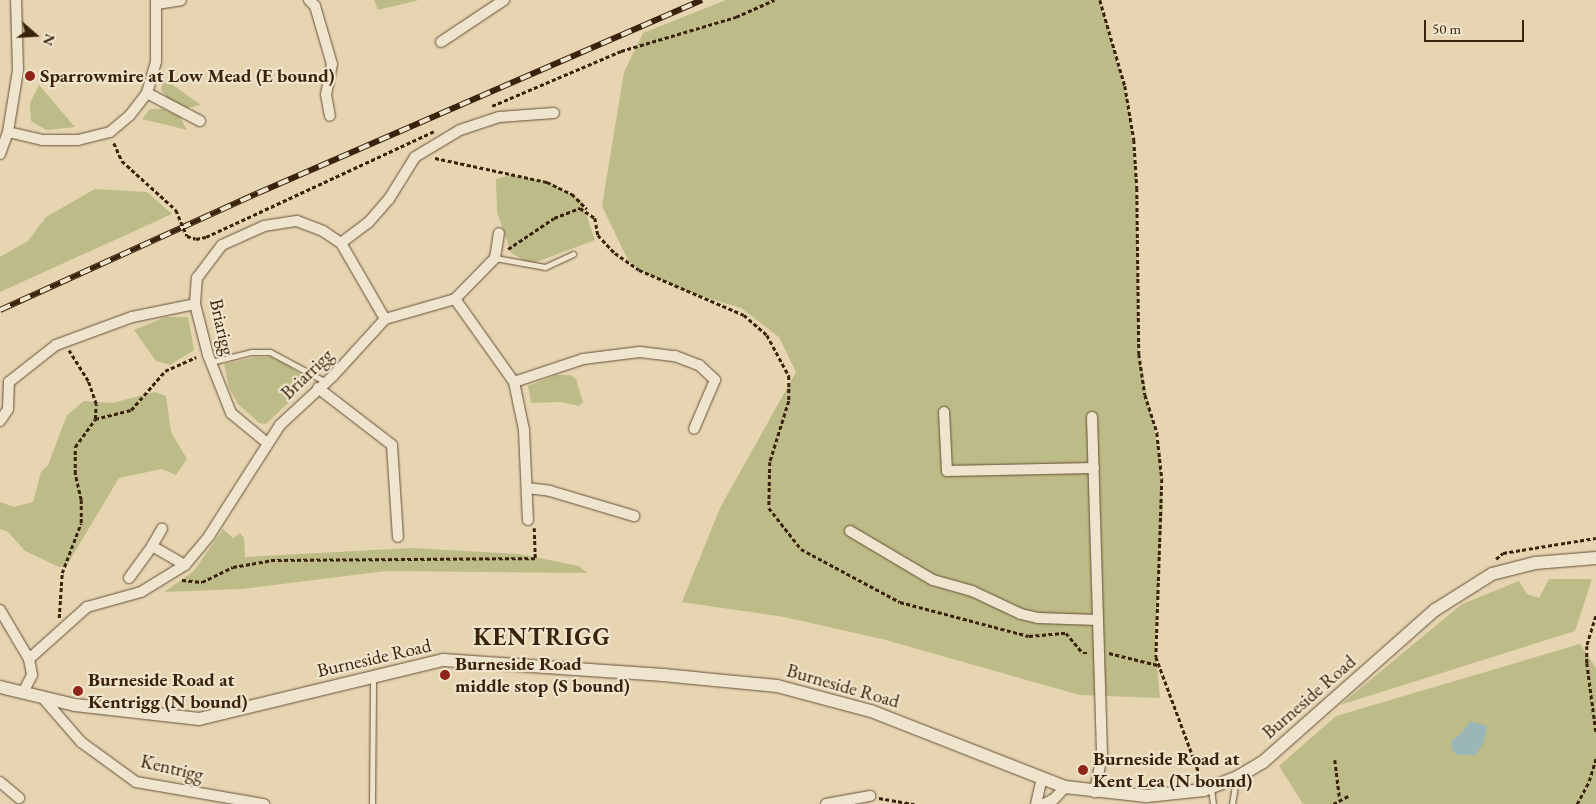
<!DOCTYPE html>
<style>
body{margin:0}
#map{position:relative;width:1596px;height:804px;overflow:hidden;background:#e7d5b2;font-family:"EB Garamond",serif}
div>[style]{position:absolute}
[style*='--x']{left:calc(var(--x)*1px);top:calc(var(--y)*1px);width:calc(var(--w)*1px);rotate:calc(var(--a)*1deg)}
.green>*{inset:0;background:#bdbb87}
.water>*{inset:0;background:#9ab6b6}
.path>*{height:2.5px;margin-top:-1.25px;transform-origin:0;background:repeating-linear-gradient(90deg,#3a220c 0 4px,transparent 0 6.5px)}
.roads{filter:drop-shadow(0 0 1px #654f36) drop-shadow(0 0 1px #654f36)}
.service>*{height:5px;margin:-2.5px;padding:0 2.5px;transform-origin:2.5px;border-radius:2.5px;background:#efe4cd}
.minor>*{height:10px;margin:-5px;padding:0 5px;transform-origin:5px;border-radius:5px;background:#efe4cd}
.tertiary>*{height:12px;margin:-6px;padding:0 6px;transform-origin:6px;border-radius:6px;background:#efe4cd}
.rail>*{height:5.5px;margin-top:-2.75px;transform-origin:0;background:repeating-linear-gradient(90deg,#efe4cd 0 11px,#3a220c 0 22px);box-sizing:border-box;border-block:1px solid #3a220c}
.path-bridge>*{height:2.5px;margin-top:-1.25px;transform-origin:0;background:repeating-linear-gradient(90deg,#3a220c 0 4px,transparent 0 6.5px)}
.dots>*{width:14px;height:14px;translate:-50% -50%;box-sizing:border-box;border:2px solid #efe4cd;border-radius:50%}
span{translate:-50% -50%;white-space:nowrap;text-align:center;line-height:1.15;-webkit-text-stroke:4.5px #efe4cd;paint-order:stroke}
.poi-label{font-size:19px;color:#3a220c;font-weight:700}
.left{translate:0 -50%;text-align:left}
.street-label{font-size:19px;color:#3a220c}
.district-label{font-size:24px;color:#3a220c;font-weight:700;letter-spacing:1px}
.north{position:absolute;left:10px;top:10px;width:50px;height:50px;-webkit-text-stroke:4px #efe4cd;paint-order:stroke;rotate:109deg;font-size:14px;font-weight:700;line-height:20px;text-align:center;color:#3a220c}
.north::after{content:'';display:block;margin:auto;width:18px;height:22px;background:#3a220c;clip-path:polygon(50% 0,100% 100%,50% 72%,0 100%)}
.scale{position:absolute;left:1424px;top:20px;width:100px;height:22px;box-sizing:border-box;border:2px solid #3a220c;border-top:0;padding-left:6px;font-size:15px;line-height:18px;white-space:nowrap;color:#3a220c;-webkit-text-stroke:4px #efe4cd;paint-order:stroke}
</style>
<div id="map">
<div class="green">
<div style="clip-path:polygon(374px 0,419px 0,378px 10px)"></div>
<div style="clip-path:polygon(726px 0,1100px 0,1128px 101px,1136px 176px,1139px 354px,1160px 458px,1163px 509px,1155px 640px,1160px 698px,1080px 695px,882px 639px,784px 617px,682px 602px,720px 508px,796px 372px,779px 337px,741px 308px,691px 293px,639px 270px,628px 260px,602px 206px,624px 72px,643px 33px)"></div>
<div style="clip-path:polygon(163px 78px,201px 105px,187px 108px,168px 99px,161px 89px)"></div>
<div style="clip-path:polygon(39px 85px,75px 127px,46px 130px,31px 121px,30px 103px)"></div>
<div style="clip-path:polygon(150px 109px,163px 109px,180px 117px,187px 130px,142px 119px)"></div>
<div style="clip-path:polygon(510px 175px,550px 182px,581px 200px,595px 240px,531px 264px,511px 253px,497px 212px,496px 179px)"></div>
<div style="clip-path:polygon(95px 189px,147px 192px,172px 214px,0 292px,0 257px,28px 241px,46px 217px)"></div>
<div style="clip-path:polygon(166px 317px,188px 317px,194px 350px,170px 365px,156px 361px,134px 330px)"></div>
<div style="clip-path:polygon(256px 357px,271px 357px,287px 365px,303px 376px,306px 386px,266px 424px,259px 423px,238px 404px,229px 388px,224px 364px)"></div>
<div style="clip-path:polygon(556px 375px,570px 375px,576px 379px,583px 402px,579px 406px,561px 402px,531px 403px,528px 386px)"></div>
<div style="clip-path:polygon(155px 392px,166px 396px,171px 432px,187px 459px,176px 475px,162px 469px,119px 478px,67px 565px,59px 567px,25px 551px,8px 532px,0 529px,0 502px,14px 507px,33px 502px,41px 472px,48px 465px,67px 415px,84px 401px,112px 403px)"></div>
<div style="clip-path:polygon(223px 529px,233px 538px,240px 533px,244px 538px,245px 557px,411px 548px,519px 554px,579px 566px,587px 573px,386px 571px,241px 589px,164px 592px,194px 571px)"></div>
<div style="clip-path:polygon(1549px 579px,1592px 579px,1575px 631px,1340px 705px,1462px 604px,1519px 581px,1527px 594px,1539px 598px)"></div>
<div style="clip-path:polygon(1580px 644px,1596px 668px,1596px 804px,1303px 804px,1279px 766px,1336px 716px)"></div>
</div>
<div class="water">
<div style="clip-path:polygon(1470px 721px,1487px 726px,1484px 742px,1476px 755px,1458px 755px,1452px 750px,1451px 741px,1462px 733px)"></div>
</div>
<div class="path">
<div style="--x:1100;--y:0;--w:90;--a:73.8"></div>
<div style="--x:1125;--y:86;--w:55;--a:80.5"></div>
<div style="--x:1134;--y:140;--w:48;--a:86.4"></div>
<div style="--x:1137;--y:188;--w:166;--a:89.3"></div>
<div style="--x:1139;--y:354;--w:41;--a:81.7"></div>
<div style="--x:1145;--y:395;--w:40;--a:72"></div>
<div style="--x:1157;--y:433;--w:46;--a:83.8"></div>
<div style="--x:1162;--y:479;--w:178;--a:91.9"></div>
<div style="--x:1156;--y:657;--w:129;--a:69.6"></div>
<div style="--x:492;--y:106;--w:140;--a:-23.1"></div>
<div style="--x:621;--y:51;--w:120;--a:-16.5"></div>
<div style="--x:736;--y:17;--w:42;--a:-24.1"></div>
<div style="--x:114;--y:143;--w:20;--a:66"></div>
<div style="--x:122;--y:161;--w:73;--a:42.2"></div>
<div style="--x:435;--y:158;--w:115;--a:12.1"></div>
<div style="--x:547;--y:182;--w:28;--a:26"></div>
<div style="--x:572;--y:194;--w:21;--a:45"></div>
<div style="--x:187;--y:236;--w:9;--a:18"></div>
<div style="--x:196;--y:239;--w:10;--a:-11"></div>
<div style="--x:206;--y:237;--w:251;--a:-24.9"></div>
<div style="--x:508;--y:249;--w:55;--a:-34"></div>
<div style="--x:554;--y:218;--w:28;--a:-21"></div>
<div style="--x:580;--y:208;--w:18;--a:34"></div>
<div style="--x:595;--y:218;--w:17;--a:80"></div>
<div style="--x:598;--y:235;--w:25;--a:47"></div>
<div style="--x:615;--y:253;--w:29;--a:35"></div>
<div style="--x:639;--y:270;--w:114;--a:23.2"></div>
<div style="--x:744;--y:315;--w:30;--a:41"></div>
<div style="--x:767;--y:335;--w:47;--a:61.8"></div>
<div style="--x:789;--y:376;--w:25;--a:90"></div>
<div style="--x:789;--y:401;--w:64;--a:107.3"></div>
<div style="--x:770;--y:462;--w:46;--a:91.2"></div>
<div style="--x:769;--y:508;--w:52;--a:52"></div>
<div style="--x:801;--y:549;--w:112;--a:28.2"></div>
<div style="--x:900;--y:602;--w:133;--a:14.8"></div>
<div style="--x:1029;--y:636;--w:37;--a:-5"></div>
<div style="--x:1066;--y:633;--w:26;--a:50"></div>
<div style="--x:1083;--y:653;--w:5;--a:0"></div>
<div style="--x:95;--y:419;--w:37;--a:-14"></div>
<div style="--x:131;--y:410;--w:52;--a:-48.9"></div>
<div style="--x:165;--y:371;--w:34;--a:-24"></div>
<div style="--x:1496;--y:559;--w:9;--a:-41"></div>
<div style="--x:1503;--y:553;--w:94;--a:-9.2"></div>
<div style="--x:182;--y:580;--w:20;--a:6"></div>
<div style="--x:202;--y:582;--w:34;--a:-26"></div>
<div style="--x:233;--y:567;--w:39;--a:-10"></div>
<div style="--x:271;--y:560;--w:264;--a:-0.4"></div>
<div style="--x:535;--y:558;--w:30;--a:-92"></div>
<div style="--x:1596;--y:616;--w:31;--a:107"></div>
<div style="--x:1587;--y:646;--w:17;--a:90"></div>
<div style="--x:1587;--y:663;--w:69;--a:82.5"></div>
<div style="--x:59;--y:618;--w:45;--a:-86.2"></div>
<div style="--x:62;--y:573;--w:53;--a:-69.2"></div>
<div style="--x:81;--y:523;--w:23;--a:-90"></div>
<div style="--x:81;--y:500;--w:27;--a:-103"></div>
<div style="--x:75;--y:474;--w:27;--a:-90"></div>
<div style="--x:75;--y:447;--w:34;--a:-54"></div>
<div style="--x:95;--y:419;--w:15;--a:-86"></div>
<div style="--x:96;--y:404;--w:24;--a:-109"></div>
<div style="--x:88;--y:381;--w:36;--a:-122"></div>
<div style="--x:1109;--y:653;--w:50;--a:13.8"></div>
<div style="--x:1335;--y:760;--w:39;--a:83"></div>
<div style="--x:879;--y:798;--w:36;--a:10"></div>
<div style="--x:1333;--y:804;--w:19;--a:-28"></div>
<div style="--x:1577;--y:804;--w:26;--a:-62"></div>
<div style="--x:1589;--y:781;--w:24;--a:-73"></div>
</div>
<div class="roads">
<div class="service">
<div style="--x:495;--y:258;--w:51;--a:10.2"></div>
<div style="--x:545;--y:267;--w:31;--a:-25"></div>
<div style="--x:211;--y:362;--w:41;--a:-14"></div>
<div style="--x:251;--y:352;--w:19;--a:0"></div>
<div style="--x:270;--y:352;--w:64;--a:28.2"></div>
<div style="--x:1211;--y:788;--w:16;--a:83"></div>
<div style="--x:372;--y:804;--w:126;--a:-89.5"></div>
<div style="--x:1232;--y:804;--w:25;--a:-81"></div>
</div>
<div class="minor">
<div style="--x:309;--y:0;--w:8;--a:45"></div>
<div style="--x:315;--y:6;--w:60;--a:73.7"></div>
<div style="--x:332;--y:64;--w:31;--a:101"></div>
<div style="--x:326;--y:94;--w:22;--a:80"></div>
<div style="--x:157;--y:4;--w:24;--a:-9"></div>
<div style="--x:441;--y:42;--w:76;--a:-33.7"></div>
<div style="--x:147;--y:93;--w:60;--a:27.8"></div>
<div style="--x:8;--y:132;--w:35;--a:13"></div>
<div style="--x:42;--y:140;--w:36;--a:0"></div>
<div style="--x:78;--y:140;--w:33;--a:-14"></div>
<div style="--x:110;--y:132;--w:26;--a:-40"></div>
<div style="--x:130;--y:115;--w:28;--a:-52"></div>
<div style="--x:147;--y:93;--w:33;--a:-74"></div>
<div style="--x:156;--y:61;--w:61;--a:-90"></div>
<div style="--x:0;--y:154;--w:23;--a:-70"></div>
<div style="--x:8;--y:132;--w:63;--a:-80.8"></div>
<div style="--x:18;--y:70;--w:70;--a:-91.6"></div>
<div style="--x:341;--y:243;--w:34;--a:-37"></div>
<div style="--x:368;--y:223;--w:32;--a:-49"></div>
<div style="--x:389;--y:199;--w:49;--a:-58.2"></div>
<div style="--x:415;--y:157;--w:52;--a:-31"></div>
<div style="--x:460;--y:130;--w:41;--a:-18.4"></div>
<div style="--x:499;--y:117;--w:55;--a:-4.2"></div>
<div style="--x:455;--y:299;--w:102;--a:54.6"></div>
<div style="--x:514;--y:382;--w:49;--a:78.2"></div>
<div style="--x:524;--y:430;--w:90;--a:87.5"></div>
<div style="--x:514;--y:382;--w:73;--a:-18.4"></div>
<div style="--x:583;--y:359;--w:57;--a:-7"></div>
<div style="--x:640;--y:352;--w:35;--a:7"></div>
<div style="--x:675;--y:356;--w:26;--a:21"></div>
<div style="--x:699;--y:365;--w:22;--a:43"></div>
<div style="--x:715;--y:380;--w:53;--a:113.2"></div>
<div style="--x:318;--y:388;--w:93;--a:37.6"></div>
<div style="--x:392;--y:445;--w:92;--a:86.3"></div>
<div style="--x:944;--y:412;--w:59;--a:87.1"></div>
<div style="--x:947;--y:471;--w:147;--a:-1.2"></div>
<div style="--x:1092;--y:417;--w:338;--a:88.3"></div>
<div style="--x:1102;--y:755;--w:38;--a:101"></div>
<div style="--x:0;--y:421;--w:14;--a:-56"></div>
<div style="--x:8;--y:409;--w:27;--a:-88"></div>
<div style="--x:9;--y:382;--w:60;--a:-38.2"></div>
<div style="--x:56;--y:345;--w:81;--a:-20.2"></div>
<div style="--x:132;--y:317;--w:64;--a:-11.7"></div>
<div style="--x:266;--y:442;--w:45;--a:-140.4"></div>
<div style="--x:231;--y:413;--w:62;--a:-111.6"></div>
<div style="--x:208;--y:355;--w:53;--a:-104.3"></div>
<div style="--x:195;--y:304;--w:26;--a:-86"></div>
<div style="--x:197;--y:278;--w:41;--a:-52.9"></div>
<div style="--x:222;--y:245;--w:46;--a:-24.3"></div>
<div style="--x:264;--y:226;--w:33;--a:-9"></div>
<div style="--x:297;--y:221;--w:28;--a:21"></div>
<div style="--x:323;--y:231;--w:22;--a:34"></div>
<div style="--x:341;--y:243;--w:88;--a:59.9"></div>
<div style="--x:527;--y:488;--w:23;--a:7"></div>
<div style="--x:550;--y:491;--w:88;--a:16.6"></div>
<div style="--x:850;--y:531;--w:96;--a:30.6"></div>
<div style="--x:933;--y:580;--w:41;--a:15.8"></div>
<div style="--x:972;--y:591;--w:54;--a:25.1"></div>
<div style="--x:1021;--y:614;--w:17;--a:13"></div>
<div style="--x:1038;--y:618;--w:60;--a:1.9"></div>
<div style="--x:152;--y:546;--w:20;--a:-60"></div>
<div style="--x:129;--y:578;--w:39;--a:-54"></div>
<div style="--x:152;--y:546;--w:38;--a:30"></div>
<div style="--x:0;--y:610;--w:57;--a:59.4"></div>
<div style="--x:29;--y:659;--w:16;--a:79"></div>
<div style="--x:32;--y:675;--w:20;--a:117"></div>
<div style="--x:29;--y:659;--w:78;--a:-41.9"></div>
<div style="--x:87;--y:607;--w:56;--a:-15.5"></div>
<div style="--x:141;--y:592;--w:52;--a:-31.5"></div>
<div style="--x:185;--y:565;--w:38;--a:-50"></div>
<div style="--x:209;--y:536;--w:132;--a:-57.4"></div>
<div style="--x:280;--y:425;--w:72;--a:-42.8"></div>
<div style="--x:333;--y:376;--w:77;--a:-47.6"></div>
<div style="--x:385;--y:319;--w:73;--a:-15.9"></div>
<div style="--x:455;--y:299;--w:57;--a:-45.7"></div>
<div style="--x:495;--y:258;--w:25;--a:-81"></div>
<div style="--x:42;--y:697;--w:60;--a:49.1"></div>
<div style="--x:81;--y:742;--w:68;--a:36"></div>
<div style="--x:136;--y:782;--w:130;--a:9.8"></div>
<div style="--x:0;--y:782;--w:25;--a:40"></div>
<div style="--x:826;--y:804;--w:45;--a:-10.3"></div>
<div style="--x:1036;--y:804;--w:26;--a:-77"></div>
<div style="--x:1044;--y:804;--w:11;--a:-27"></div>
<div style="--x:1054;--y:799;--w:16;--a:-47"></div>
</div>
<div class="tertiary">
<div style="--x:0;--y:687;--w:77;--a:13.5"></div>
<div style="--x:75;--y:705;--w:125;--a:6.4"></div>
<div style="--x:199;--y:719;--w:251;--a:-13.6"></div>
<div style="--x:443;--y:660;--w:221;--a:3.9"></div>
<div style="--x:663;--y:675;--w:115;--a:5.5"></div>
<div style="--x:777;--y:686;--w:97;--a:14.9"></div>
<div style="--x:871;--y:711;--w:208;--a:21.4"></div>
<div style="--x:1065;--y:787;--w:82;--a:6.3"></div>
<div style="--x:1147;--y:796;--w:57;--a:-6"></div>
<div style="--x:1204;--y:790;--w:34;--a:-21"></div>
<div style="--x:1236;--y:778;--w:31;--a:-31"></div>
<div style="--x:1263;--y:762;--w:230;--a:-41.5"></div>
<div style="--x:1435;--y:610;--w:67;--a:-32.3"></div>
<div style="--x:1492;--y:574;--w:44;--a:-14.3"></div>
<div style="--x:1535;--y:563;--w:61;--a:-4.7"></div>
</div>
</div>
<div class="rail">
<div style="--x:0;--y:310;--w:283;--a:-24.4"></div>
<div style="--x:258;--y:193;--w:484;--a:-23.5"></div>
</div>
<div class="path-bridge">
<div style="--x:176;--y:210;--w:28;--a:67"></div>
</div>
<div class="dots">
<div style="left:30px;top:76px;background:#8f2418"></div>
<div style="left:445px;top:675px;background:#8f2418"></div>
<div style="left:78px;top:691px;background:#8f2418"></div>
<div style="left:1083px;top:770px;background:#8f2418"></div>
</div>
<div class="poi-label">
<span class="left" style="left:40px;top:76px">Sparrowmire at Low Mead (E bound)</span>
<span class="left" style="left:455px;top:675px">Burneside Road<br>middle stop (S bound)</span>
<span class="left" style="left:88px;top:691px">Burneside Road at<br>Kentrigg (N bound)</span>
<span class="left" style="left:1093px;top:770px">Burneside Road at<br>Kent Lea (N bound)</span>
</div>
<div class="street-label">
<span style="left:222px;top:327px;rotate:77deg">Briarigg</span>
<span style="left:307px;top:374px;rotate:-44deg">Briarrigg</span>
<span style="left:374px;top:658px;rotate:-13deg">Burneside Road</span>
<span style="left:843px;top:686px;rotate:16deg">Burneside Road</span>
<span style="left:1309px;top:697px;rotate:-41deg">Burneside Road</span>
<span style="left:172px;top:768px;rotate:13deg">Kentrigg</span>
</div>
<div class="district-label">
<span style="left:542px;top:637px">KENTRIGG</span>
</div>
<div class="north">N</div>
<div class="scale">50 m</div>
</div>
